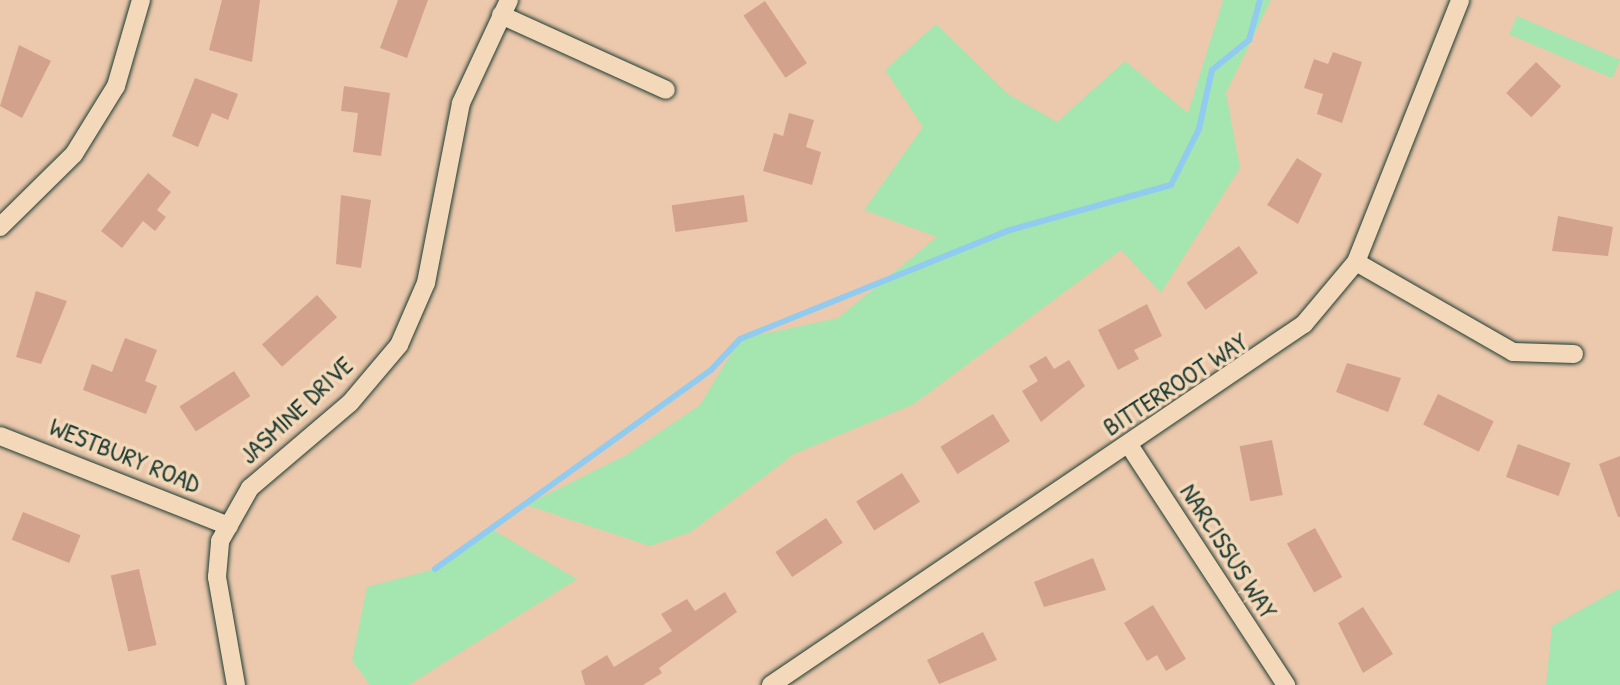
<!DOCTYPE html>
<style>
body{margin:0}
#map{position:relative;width:1620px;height:685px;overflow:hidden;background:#ecc9ad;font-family:"Patrick Hand",sans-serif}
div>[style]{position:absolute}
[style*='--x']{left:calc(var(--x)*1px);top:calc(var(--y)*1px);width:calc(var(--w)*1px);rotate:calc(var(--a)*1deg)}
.green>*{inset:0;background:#a5e5af;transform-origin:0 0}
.stream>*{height:6px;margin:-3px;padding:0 3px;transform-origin:3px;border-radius:3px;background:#91ccf0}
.building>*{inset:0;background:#d3a28c;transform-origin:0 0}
.roads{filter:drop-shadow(0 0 2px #1f3d34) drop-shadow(0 0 2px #1f3d34)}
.street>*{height:18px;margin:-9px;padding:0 9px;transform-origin:9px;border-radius:9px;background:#f3d8ba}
span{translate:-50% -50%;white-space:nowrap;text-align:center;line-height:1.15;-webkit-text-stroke:7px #f3d8ba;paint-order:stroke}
.street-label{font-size:26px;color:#1f3d34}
</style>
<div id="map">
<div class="green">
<div style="clip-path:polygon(1223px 0,1271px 0,1226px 93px,1240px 168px,1161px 293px,1121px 250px,914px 404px,794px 454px,691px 532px,650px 546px,526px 505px,626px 455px,700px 405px,740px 339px,838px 318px,937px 237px,864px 210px,923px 127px,885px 70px,936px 24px,1008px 94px,1057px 122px,1125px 61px,1188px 113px)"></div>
<div style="left:1517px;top:16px;width:112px;height:20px;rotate:23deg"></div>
<div style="clip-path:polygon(488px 527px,577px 579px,409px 685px,370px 685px,352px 661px,367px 587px,435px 569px)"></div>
<div style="clip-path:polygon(1620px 588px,1620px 685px,1546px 685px,1552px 626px)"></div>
</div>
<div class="stream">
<div style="--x:435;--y:569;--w:340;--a:-35.8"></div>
<div style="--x:711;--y:370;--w:42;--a:-46.9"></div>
<div style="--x:740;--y:339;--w:288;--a:-22"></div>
<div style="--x:1007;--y:231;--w:170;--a:-15.7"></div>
<div style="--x:1171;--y:185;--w:63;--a:-63.4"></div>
<div style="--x:1199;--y:129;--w:60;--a:-77.6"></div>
<div style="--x:1212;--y:70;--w:48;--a:-39"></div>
<div style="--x:1249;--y:40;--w:41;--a:-74.6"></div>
</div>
<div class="building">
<div style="clip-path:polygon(222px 0,260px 0,252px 62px,209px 50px)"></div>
<div style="clip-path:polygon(398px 0,428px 0,407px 58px,380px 48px)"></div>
<div style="left:765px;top:1px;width:75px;height:26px;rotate:56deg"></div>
<div style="clip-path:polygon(19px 45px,51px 61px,22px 118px,0 106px)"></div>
<div style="clip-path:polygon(1333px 52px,1362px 62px,1342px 123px,1317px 114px,1323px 94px,1304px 88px,1314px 59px,1328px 64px)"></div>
<div style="left:1536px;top:62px;width:35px;height:43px;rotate:44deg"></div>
<div style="clip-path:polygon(195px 78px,238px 94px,228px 120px,212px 113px,198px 147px,172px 136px)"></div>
<div style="clip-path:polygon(344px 86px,390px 93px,381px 156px,353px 152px,358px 113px,341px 111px)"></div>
<div style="clip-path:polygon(789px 113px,814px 120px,806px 147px,821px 152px,812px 185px,763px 171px,774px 133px,783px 136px)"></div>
<div style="clip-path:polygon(1297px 158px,1322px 174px,1298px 224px,1267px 205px)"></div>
<div style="clip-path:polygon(148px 173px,171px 192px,157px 210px,166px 217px,155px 231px,143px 221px,122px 248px,101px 231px)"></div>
<div style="clip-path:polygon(341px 195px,371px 200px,361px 268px,336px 264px)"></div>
<div style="left:744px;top:195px;width:27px;height:73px;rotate:82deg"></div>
<div style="clip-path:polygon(1558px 216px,1613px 227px,1608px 256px,1552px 251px)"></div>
<div style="left:1239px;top:246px;width:33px;height:64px;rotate:55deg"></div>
<div style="clip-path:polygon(36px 291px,67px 301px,41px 364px,16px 357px)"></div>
<div style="left:317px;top:295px;width:30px;height:74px;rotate:48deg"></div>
<div style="clip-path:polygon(1147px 304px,1162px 336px,1134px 350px,1139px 359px,1118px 370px,1098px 330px)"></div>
<div style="clip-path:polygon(125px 338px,157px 350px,145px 381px,157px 386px,146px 414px,83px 390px,92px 364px,112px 372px)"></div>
<div style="clip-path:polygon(1046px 356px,1054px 369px,1069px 360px,1085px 386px,1041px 422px,1022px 391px,1038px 381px,1029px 366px)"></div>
<div style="clip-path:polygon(1347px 363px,1401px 378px,1388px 412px,1336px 392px)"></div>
<div style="left:234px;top:371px;width:30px;height:65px;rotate:57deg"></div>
<div style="left:1438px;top:394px;width:62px;height:34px;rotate:26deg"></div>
<div style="left:993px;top:414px;width:32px;height:62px;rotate:58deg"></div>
<div style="left:1272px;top:440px;width:56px;height:33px;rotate:79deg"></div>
<div style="left:1518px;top:444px;width:56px;height:35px;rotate:20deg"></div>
<div style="clip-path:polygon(1620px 456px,1620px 517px,1618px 517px,1599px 464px)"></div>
<div style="left:902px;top:473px;width:34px;height:54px;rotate:58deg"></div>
<div style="left:23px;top:512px;width:62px;height:30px;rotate:22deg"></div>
<div style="left:826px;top:518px;width:30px;height:61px;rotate:56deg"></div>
<div style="left:1315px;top:528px;width:56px;height:32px;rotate:61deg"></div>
<div style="clip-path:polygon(1093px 558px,1106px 590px,1044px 607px,1034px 582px)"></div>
<div style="left:139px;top:569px;width:78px;height:29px;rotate:77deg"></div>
<div style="clip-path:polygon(725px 592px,737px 612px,659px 668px,662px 673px,643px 685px,585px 685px,581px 671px,607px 655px,614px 667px,672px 631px,661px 614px,687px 599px,695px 611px)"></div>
<div style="clip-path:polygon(1153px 605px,1186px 659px,1166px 671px,1157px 655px,1147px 661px,1124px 623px)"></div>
<div style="clip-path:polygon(1363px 607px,1393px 654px,1363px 673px,1338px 623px)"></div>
<div style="clip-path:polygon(983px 632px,997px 660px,939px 684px,927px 660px)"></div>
</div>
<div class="roads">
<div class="street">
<div style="--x:501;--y:15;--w:181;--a:24.4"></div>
<div style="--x:0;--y:227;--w:104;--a:-44.6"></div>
<div style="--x:74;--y:154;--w:80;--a:-58.3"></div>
<div style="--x:116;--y:86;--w:90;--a:-73.8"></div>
<div style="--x:1356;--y:262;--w:181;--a:29.8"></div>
<div style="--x:1513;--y:352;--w:61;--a:1.9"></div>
<div style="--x:0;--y:436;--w:246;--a:21.5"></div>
<div style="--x:1129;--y:445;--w:287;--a:56.8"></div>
<div style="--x:236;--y:685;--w:110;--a:-100"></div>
<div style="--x:217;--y:577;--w:36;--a:-85"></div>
<div style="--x:220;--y:541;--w:61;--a:-60.5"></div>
<div style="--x:250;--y:488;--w:131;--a:-40.4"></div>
<div style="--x:350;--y:403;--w:76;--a:-49.8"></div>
<div style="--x:399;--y:345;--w:68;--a:-66.5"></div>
<div style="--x:426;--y:283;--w:183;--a:-79"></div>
<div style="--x:461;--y:103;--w:114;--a:-65"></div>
<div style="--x:771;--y:685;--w:644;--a:-34.11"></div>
<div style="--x:1304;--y:324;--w:81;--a:-50"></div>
<div style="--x:1356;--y:262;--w:282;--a:-68.3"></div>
</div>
</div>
<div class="street-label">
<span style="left:1175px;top:384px;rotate:-33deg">BITTERROOT WAY</span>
<span style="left:296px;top:410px;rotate:-43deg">JASMINE DRIVE</span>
<span style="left:125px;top:455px;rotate:22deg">WESTBURY ROAD</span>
<span style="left:1229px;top:551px;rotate:57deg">NARCISSUS WAY</span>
</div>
</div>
